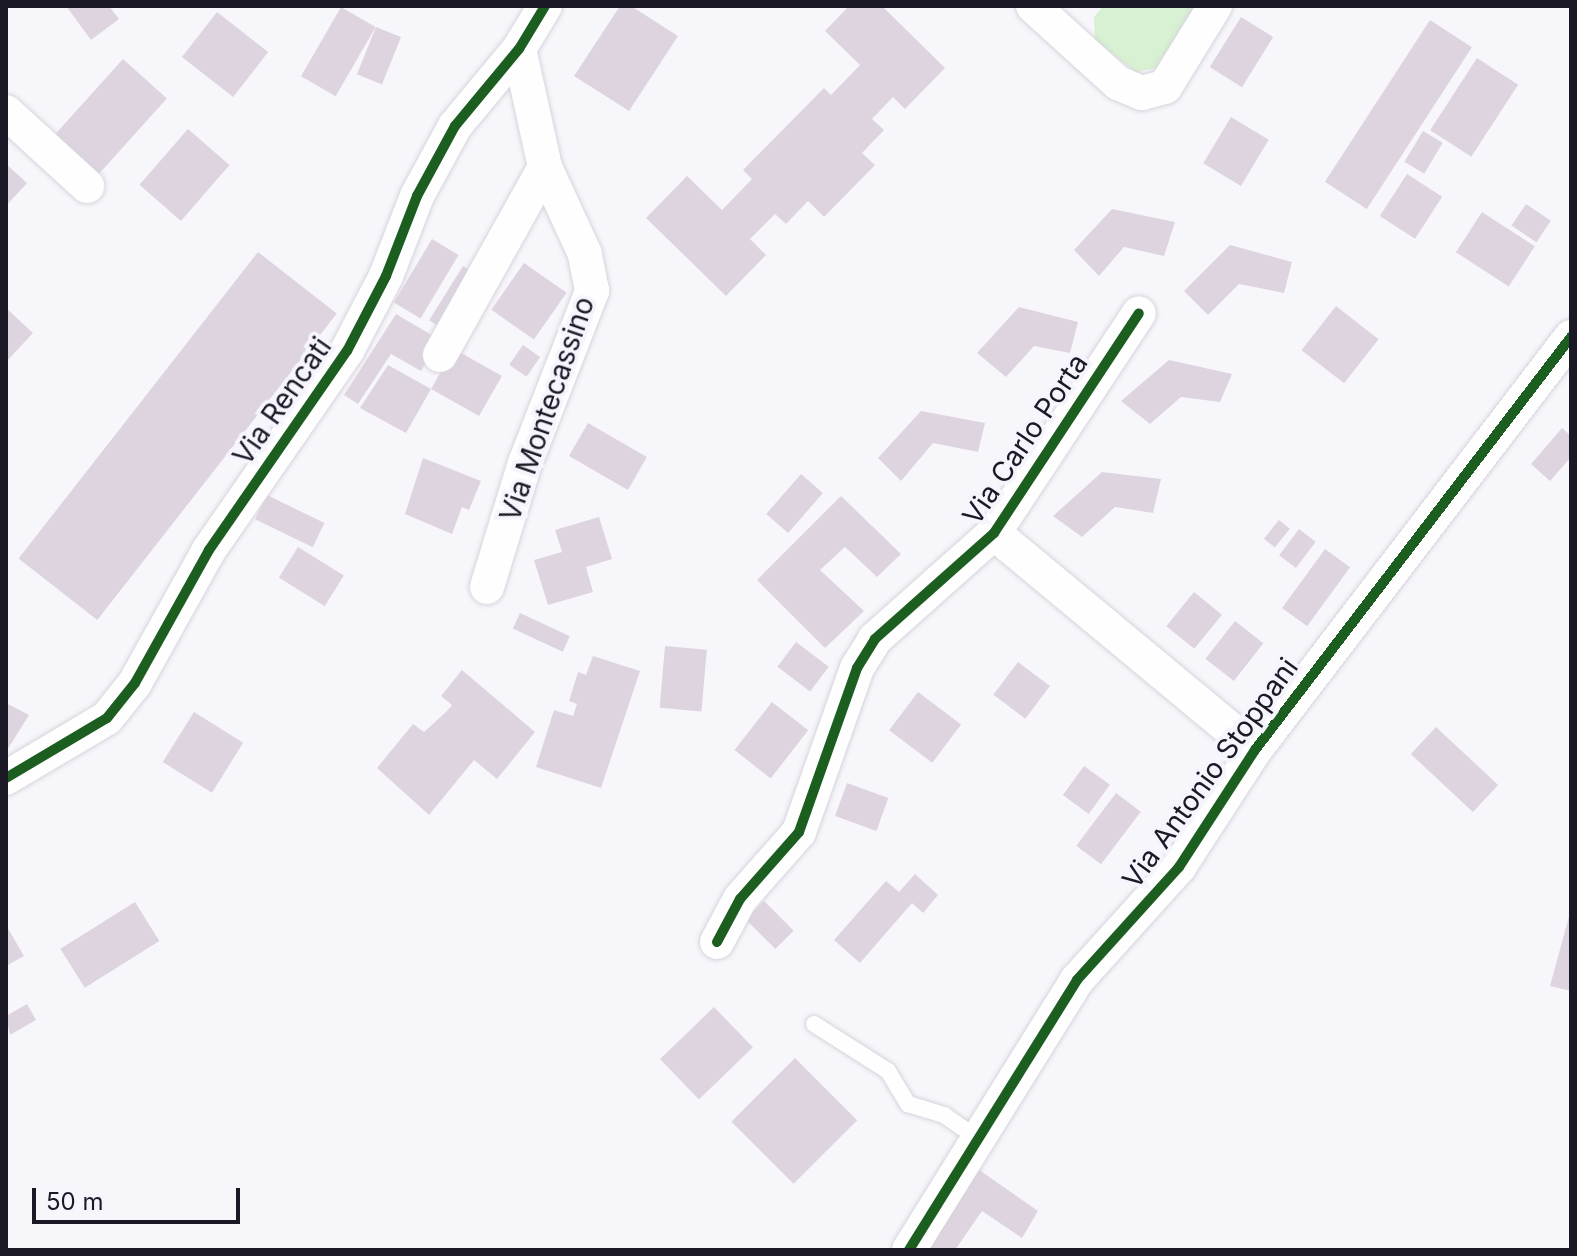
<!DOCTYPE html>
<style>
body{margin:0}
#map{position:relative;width:1577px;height:1256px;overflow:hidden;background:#f7f7fb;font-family:Inter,sans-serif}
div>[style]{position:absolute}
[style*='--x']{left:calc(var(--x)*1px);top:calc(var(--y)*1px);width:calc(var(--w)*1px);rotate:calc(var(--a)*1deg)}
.green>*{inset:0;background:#d8f1d2}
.building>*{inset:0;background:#ded4e0;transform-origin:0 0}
.roads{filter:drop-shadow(0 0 2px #d5d4dc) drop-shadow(0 0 2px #d5d4dc)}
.lane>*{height:16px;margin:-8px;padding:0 8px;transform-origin:8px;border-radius:8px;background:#fefefe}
.street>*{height:34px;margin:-17px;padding:0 17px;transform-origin:17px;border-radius:17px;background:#fefefe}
.cycleway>*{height:10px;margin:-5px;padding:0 5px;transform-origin:5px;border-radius:5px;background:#1b5e20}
span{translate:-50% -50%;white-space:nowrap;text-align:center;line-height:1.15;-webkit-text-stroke:8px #f6f5fd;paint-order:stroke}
.street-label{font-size:28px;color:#1b1926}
.frame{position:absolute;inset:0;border:8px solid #1b1926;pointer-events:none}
.scale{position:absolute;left:32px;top:1188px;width:208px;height:36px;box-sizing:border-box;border:4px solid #1b1926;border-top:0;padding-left:10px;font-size:24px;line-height:28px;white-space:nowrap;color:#1b1926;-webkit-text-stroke:6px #f6f5fd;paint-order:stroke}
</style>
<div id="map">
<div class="green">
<div style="clip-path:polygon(1103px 6px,1197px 6px,1162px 67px,1136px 72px,1095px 41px,1094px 17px)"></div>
</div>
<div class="building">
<div style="clip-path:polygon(66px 6px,109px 6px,119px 19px,91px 40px)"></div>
<div style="clip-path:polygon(620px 6px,631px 6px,678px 36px,629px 111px,574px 76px)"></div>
<div style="clip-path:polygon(849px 6px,882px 6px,945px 68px,905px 109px,893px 97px,872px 119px,884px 130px,862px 153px,875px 165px,824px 217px,808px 201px,786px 224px,775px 214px,750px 239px,766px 255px,726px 296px,646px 218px,687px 176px,722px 210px,752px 179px,743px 170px,824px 88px,831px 95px,860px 65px,825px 31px)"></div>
<div style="left:341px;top:7px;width:40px;height:80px;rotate:30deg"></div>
<div style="left:217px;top:12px;width:65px;height:57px;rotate:38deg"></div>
<div style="left:1241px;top:17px;width:38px;height:59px;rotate:32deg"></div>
<div style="left:1430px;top:20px;width:50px;height:193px;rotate:33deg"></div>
<div style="left:376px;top:27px;width:27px;height:51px;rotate:22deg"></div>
<div style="left:1477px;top:58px;width:49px;height:86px;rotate:33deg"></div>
<div style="left:123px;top:59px;width:59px;height:103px;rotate:42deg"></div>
<div style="left:1231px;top:117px;width:44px;height:54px;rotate:31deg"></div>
<div style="left:188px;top:129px;width:55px;height:74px;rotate:41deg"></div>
<div style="left:1423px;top:131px;width:23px;height:36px;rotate:31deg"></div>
<div style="clip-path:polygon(6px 164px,27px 183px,6px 206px)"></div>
<div style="left:1407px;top:174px;width:42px;height:50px;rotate:33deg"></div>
<div style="left:1526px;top:204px;width:30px;height:26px;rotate:34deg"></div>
<div style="clip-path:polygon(1112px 209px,1175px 222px,1164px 256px,1124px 247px,1099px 276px,1074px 250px)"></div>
<div style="left:1482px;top:212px;width:63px;height:48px;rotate:33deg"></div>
<div style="left:432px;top:239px;width:31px;height:74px;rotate:31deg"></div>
<div style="clip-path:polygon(1230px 245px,1292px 262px,1284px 293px,1239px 284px,1208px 315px,1184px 291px)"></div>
<div style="left:258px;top:252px;width:100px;height:389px;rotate:38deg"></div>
<div style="left:524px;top:263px;width:52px;height:57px;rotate:35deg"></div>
<div style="left:463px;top:266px;width:19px;height:64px;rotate:32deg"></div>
<div style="left:1336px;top:306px;width:54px;height:56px;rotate:38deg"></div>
<div style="clip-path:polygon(1019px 307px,1078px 322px,1070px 353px,1034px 346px,1006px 377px,977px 353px)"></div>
<div style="clip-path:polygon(6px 308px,33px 333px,6px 362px)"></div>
<div style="clip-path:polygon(396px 314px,440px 340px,421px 371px,391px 354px,358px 404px,344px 395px)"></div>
<div style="left:523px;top:345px;width:21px;height:24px;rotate:35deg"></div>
<div style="clip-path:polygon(454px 349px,502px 376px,479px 416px,431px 389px,406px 433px,360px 408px,388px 365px,431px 389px)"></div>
<div style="clip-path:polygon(1169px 360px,1232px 374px,1220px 402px,1181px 397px,1150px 424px,1121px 401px)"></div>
<div style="clip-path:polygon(921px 411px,985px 423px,978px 452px,933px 443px,901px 481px,878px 458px)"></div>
<div style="left:588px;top:423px;width:68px;height:38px;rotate:30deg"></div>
<div style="clip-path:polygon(1562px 428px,1571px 436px,1571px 457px,1550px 481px,1531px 464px)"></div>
<div style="clip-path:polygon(423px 458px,481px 481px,469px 510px,462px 507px,452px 534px,405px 514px)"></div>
<div style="clip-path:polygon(1102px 472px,1161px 479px,1153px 513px,1115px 507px,1082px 537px,1053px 516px)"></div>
<div style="left:801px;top:474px;width:29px;height:53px;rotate:41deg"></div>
<div style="left:267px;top:495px;width:64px;height:27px;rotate:26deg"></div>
<div style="clip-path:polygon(841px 496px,901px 554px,877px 577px,845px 547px,820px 570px,864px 611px,825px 648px,757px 580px)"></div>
<div style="clip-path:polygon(599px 517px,612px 559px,586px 567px,593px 592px,548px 605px,534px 560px,562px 552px,555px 530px)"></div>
<div style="left:1279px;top:520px;width:14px;height:24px;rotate:39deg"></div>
<div style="left:1299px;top:529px;width:21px;height:33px;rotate:37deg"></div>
<div style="left:298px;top:547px;width:54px;height:36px;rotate:32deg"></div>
<div style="left:1325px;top:549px;width:31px;height:73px;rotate:36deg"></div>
<div style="left:1194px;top:592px;width:36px;height:44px;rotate:39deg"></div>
<div style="left:520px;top:613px;width:55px;height:17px;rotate:25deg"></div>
<div style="left:1235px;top:621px;width:36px;height:48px;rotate:38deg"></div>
<div style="left:796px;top:642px;width:41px;height:31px;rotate:37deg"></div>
<div style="left:665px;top:646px;width:42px;height:62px;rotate:5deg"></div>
<div style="clip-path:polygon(593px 656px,640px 671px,601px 788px,536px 767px,554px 710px,573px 716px,577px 704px,569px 701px,578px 672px,586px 675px)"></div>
<div style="left:1018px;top:662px;width:40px;height:41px;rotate:37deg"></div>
<div style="clip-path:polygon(462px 670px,535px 732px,497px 779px,474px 760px,429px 815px,377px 768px,413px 724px,424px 732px,447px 711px,452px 705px,441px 696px)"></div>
<div style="left:918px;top:692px;width:54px;height:48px;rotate:37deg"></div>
<div style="left:772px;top:702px;width:46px;height:61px;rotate:38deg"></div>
<div style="clip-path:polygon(6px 703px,29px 715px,6px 752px)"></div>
<div style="left:194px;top:712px;width:58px;height:59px;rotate:32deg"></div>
<div style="left:1436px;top:727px;width:85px;height:37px;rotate:43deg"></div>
<div style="left:1084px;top:766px;width:32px;height:36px;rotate:36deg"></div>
<div style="left:847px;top:783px;width:44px;height:35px;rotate:20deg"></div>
<div style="left:1116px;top:793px;width:31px;height:66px;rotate:37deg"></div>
<div style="clip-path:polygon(915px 874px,938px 895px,923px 913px,912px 903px,860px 963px,834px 940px,886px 881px,899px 892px)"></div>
<div style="left:764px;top:901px;width:42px;height:26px;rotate:45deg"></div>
<div style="left:135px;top:902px;width:46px;height:88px;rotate:58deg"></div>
<div style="clip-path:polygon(1571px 909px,1571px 991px,1550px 986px)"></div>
<div style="clip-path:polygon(6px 925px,24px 956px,6px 966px)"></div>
<div style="clip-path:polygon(27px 1004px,36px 1020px,10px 1035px,6px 1016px)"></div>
<div style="left:714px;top:1007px;width:56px;height:75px;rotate:46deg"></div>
<div style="left:795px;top:1058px;width:88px;height:90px;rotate:45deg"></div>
<div style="clip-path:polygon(975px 1167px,1038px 1211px,1022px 1238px,982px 1211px,955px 1250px,919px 1250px)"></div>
</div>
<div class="roads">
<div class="lane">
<div style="--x:814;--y:1024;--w:88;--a:32.4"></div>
<div style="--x:888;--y:1071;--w:39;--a:59"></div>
<div style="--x:908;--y:1104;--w:38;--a:17"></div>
<div style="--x:944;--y:1115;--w:38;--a:35"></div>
</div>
<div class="street">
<div style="--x:1033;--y:6;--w:115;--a:42.2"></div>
<div style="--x:1118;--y:83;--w:26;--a:23"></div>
<div style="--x:1142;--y:93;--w:24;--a:-15"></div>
<div style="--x:1165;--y:87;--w:95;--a:-58.3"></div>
<div style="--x:6;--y:112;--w:110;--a:42.4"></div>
<div style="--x:440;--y:355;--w:215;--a:-60.8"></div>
<div style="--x:994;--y:533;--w:339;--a:39.7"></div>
<div style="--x:487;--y:587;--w:130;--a:-73"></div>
<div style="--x:525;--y:463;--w:185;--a:-68.7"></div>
<div style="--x:592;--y:291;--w:38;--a:-101"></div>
<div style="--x:585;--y:254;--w:96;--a:-114.7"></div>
<div style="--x:545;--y:167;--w:121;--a:-102.4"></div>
<div style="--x:6;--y:778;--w:117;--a:-30.7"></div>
<div style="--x:107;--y:718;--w:45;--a:-51.3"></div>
<div style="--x:135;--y:683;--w:152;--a:-60.9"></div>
<div style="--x:209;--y:550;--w:242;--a:-55.3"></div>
<div style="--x:347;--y:351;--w:85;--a:-62.5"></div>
<div style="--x:386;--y:276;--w:86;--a:-68.8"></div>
<div style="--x:417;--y:196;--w:80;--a:-61.5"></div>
<div style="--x:455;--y:126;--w:100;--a:-50.3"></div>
<div style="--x:519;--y:49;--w:50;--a:-58.8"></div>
<div style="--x:717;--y:942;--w:49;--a:-61.9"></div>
<div style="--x:740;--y:899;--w:89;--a:-48.6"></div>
<div style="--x:799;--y:832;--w:174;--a:-70.5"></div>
<div style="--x:857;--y:668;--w:34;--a:-58"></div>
<div style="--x:875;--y:639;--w:159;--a:-41.7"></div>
<div style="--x:994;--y:533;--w:263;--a:-56.6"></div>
<div style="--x:909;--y:1250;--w:318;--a:-58.1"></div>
<div style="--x:1077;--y:980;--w:152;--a:-47.9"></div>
<div style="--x:1179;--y:867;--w:140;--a:-57"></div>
<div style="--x:1255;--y:750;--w:520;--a:-52.58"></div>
</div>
</div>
<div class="cycleway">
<div style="--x:6;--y:778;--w:117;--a:-30.7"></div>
<div style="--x:107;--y:718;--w:45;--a:-51.3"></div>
<div style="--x:135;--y:683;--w:152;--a:-60.9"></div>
<div style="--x:209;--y:550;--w:242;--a:-55.3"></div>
<div style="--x:347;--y:351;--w:85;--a:-62.5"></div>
<div style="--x:386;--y:276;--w:86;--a:-68.8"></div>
<div style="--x:417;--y:196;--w:80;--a:-61.5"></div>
<div style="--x:455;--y:126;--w:100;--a:-50.3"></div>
<div style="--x:519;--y:49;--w:50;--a:-58.8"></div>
<div style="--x:717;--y:942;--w:49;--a:-61.9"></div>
<div style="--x:740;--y:899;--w:89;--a:-48.6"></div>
<div style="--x:799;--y:832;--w:174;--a:-70.5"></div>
<div style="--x:857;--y:668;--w:34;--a:-58"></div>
<div style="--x:875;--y:639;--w:159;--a:-41.7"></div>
<div style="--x:994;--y:533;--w:263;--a:-56.6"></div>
<div style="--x:909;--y:1250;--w:318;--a:-58.1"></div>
<div style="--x:1077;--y:980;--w:152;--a:-47.9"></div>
<div style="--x:1179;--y:867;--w:140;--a:-57"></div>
<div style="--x:1255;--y:750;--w:520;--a:-52.58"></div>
</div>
<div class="street-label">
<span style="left:282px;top:401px;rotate:-55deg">Via Rencati</span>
<span style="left:547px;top:409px;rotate:-71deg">Via Montecassino</span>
<span style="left:1025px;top:439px;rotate:-56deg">Via Carlo Porta</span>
<span style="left:1210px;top:773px;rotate:-54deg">Via Antonio Stoppani</span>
</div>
<div class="frame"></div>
<div class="scale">50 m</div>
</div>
